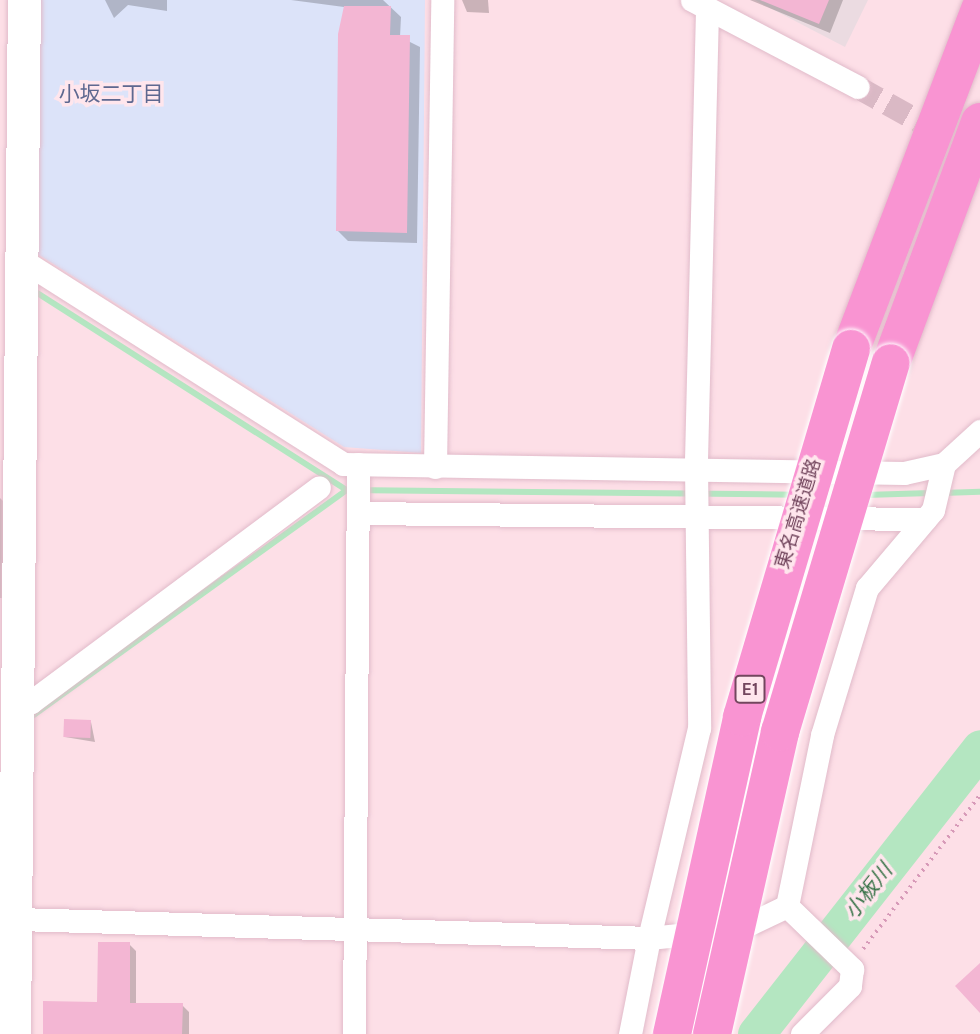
<!DOCTYPE html>
<meta charset="utf-8">
<style>
body{margin:0}
#map{position:relative;width:980px;height:1034px;overflow:hidden;background:#fddfe7;font-family:Karla,"Noto Sans JP",sans-serif}
div>[style]{position:absolute}
[style*='--x']{left:calc(var(--x)*1px);top:calc(var(--y)*1px);width:calc(var(--w)*1px);rotate:calc(var(--a)*1deg)}
.industrial>*{inset:0;background:#ebdbe1}
.education>*{inset:0;background:#dce3f9}
.shadow>*{inset:0;background:#0003}
.stream>*{height:6px;margin:-3px;padding:0 3px;transform-origin:3px;border-radius:3px;background:#b4e6c1}
.river>*{height:37px;margin:-18.5px;padding:0 18.5px;transform-origin:18.5px;border-radius:18.5px;background:#b4e6c1}
.building>*{inset:0;background:#f3b6d3;transform-origin:0 0}
.street-tunnel>*{height:23px;margin-top:-11.5px;transform-origin:0;background:repeating-linear-gradient(90deg,#dab9c5 0 23px,transparent 0 34px)}
.path>*{height:3.5px;margin-top:-1.75px;transform-origin:0;background:repeating-linear-gradient(90deg,#d79ab8 0 2px,transparent 0 7px)}
.roads{filter:drop-shadow(0 0 2px #e1bbca) drop-shadow(0 0 2px #e1bbca)}
.street>*{height:23px;margin:-11.5px;padding:0 11.5px;transform-origin:11.5px;border-radius:11.5px;background:#fff}
.secondary>*{height:33px;margin:-16.5px;padding:0 16.5px;transform-origin:16.5px;border-radius:16.5px;background:#fff}
.highway>*{height:38px;margin:-19px;padding:0 19px;transform-origin:19px;border-radius:19px;background:#f994d2}
.bridges{filter:drop-shadow(0 0 2px #fff) drop-shadow(0 0 2px #fff)}
.highway-bridge>*{height:38px;margin:-19px;padding:0 19px;transform-origin:19px;border-radius:19px;background:#f994d2}
span{translate:-50% -50%;white-space:nowrap;text-align:center;line-height:1.15;-webkit-text-stroke:7px #ffe6ed;paint-order:stroke}
.shield-label span{padding:2px 5px;background:#ffe6ed;border:2px solid;border-radius:5px;-webkit-text-stroke-width:0}
.shield-label{font-size:18px;color:#73465e;font-weight:700}
.street-label{font-size:19px;color:#73465e}
.neighbourhood-label{font-size:21px;color:#5e6890}
.water-label{font-size:21px;color:#387348;font-style:italic}
</style>
<div id="map">
<div class="industrial">
<div style="clip-path:polygon(755px 0,868px 0,845px 47px)"></div>
</div>
<div class="education">
<div style="clip-path:polygon(39px 0,425px 0,421px 453px,344px 447px,36px 253px)"></div>
</div>
<div class="shadow">
<div style="clip-path:polygon(105px 0,167px 0,167px 11px,128px 5px,114px 18px)"></div>
<div style="clip-path:polygon(291px 0,383px 0,401px 17px,400px 37px,420px 47px,417px 243px,348px 241px,337px 230px,344px 7px)"></div>
<div style="clip-path:polygon(462px 0,488px 0,489px 13px,467px 12px)"></div>
<div style="clip-path:polygon(750px 0,843px 0,830px 33px)"></div>
<div style="clip-path:polygon(0 498px,10px 508px,7px 598px,0 598px)"></div>
<div style="clip-path:polygon(91px 722px,95px 742px,65px 737px)"></div>
<div style="clip-path:polygon(129px 944px,136px 951px,136px 1004px,182px 1005px,189px 1012px,189px 1034px,44px 1034px,98px 1004px)"></div>
</div>
<div class="stream">
<div style="--x:31;--y:289;--w:375;--a:32.5"></div>
<div style="--x:347;--y:490;--w:447;--a:0.6"></div>
<div style="--x:942;--y:493;--w:38;--a:-2"></div>
<div style="--x:865;--y:495;--w:66;--a:-1.7"></div>
<div style="--x:28;--y:719;--w:393;--a:-35.7"></div>
</div>
<div class="river">
<div style="--x:756;--y:1034;--w:363;--a:-51.9"></div>
</div>
<div class="building">
<div style="clip-path:polygon(760px 0,829px 0,819px 24px)"></div>
<div style="clip-path:polygon(344px 6px,391px 6px,390px 35px,410px 35px,407px 233px,336px 231px,338px 34px)"></div>
<div style="left:64px;top:719px;width:27px;height:18px;rotate:2deg"></div>
<div style="clip-path:polygon(98px 942px,130px 942px,130px 1003px,183px 1003px,182px 1034px,43px 1034px,43px 1001px,97px 1002px)"></div>
<div style="clip-path:polygon(980px 963px,980px 1013px,955px 986px)"></div>
</div>
<div class="street-tunnel">
<div style="--x:858;--y:87;--w:98;--a:29.2"></div>
</div>
<div class="path">
<div style="--x:863;--y:949;--w:193;--a:-52.8"></div>
</div>
<div class="roads">
<div class="street">
<div style="--x:692;--y:0;--w:187;--a:27.7"></div>
<div style="--x:707;--y:10;--w:456;--a:91.4"></div>
<div style="--x:696;--y:466;--w:262;--a:89.3"></div>
<div style="--x:699;--y:728;--w:216;--a:103.4"></div>
<div style="--x:649;--y:938;--w:90;--a:-5.7"></div>
<div style="--x:739;--y:929;--w:53;--a:-25.6"></div>
<div style="--x:787;--y:906;--w:91;--a:44.1"></div>
<div style="--x:852;--y:969;--w:17;--a:97"></div>
<div style="--x:850;--y:986;--w:68;--a:135"></div>
<div style="--x:22;--y:260;--w:380;--a:32.4"></div>
<div style="--x:343;--y:464;--w:561;--a:0.92"></div>
<div style="--x:904;--y:473;--w:41;--a:-12.7"></div>
<div style="--x:944;--y:464;--w:49;--a:-42.5"></div>
<div style="--x:435;--y:467;--w:467;--a:-89.1"></div>
<div style="--x:358;--y:513;--w:567;--a:0.61"></div>
<div style="--x:19;--y:702;--w:12;--a:0"></div>
<div style="--x:31;--y:702;--w:359;--a:-36.7"></div>
<div style="--x:787;--y:906;--w:175;--a:-78.4"></div>
<div style="--x:822;--y:735;--w:154;--a:-73"></div>
<div style="--x:867;--y:588;--w:102;--a:-49.8"></div>
<div style="--x:933;--y:510;--w:47;--a:-76.6"></div>
<div style="--x:18;--y:919;--w:631;--a:1.72"></div>
<div style="--x:649;--y:938;--w:98;--a:101.2"></div>
<div style="--x:354;--y:1034;--w:570;--a:-89.6"></div>
</div>
<div class="secondary">
<div style="--x:14;--y:1034;--w:1034;--a:-89.45"></div>
</div>
<div class="highway">
<div style="--x:851;--y:349;--w:363;--a:-69.2"></div>
<div style="--x:891;--y:363;--w:257;--a:-69.7"></div>
</div>
</div>
<div class="bridges">
<div class="highway-bridge">
<div style="--x:672;--y:1034;--w:325;--a:-77.5"></div>
<div style="--x:742;--y:717;--w:384;--a:-73.5"></div>
<div style="--x:712;--y:1034;--w:310;--a:-77.3"></div>
<div style="--x:780;--y:732;--w:385;--a:-73.3"></div>
</div>
</div>
<div class="shield-label">
<span style="left:750px;top:689px">E1</span>
</div>
<div class="street-label">
<span style="left:799px;top:514px;rotate:-73deg">東名高速道路</span>
</div>
<div class="neighbourhood-label">
<span style="left:111px;top:94px">小坂二丁目</span>
</div>
<div class="water-label">
<span style="left:868px;top:891px;rotate:-52deg">小板川</span>
</div>
</div>
